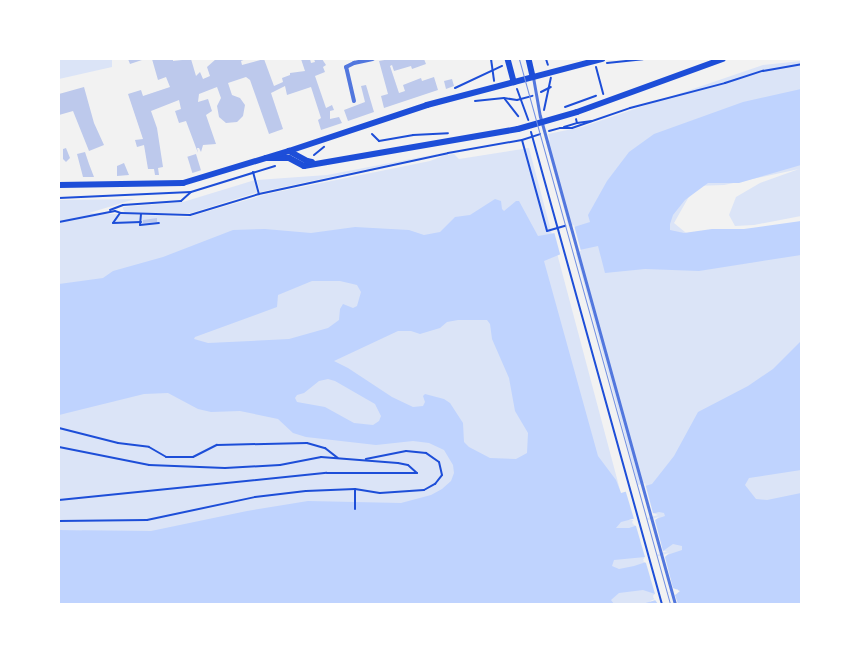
<!DOCTYPE html>
<style>
body{margin:0}
#map{position:relative;width:860px;height:663px;overflow:hidden;background:#f2f2f2;font-family:Raleway,sans-serif}
div>[style]{position:absolute}
[style*='--x']{left:calc(var(--x)*1px);top:calc(var(--y)*1px);width:calc(var(--w)*1px);rotate:calc(var(--a)*1deg)}
.green>*{inset:0;background:#dbe4f7}
.water>*{inset:0;background:#bfd3fe}
.pier>*{inset:0;background:#f2f2f2;transform-origin:0 0}
.building>*{inset:0;background:#bdc9ec;transform-origin:0 0}
.path>*{height:2px;margin:-1px;padding:0 1px;transform-origin:1px;border-radius:1px;background:#1d4ed8}
.pedestrian>*{height:3px;margin:-1.5px;padding:0 1.5px;transform-origin:1.5px;border-radius:1.5px;background:#5277de}
.minor>*{height:4px;margin:-2px;padding:0 2px;transform-origin:2px;border-radius:2px;background:#5277de}
.secondary>*{height:5.5px;margin:-2.75px;padding:0 2.75px;transform-origin:2.75px;border-radius:2.75px;background:#1d4ed8}
.primary>*{height:6px;margin:-3px;padding:0 3px;transform-origin:3px;border-radius:3px;background:#1d4ed8}
.tram>*{height:1px;margin:-0.5px;padding:0 0.5px;transform-origin:0.5px;border-radius:0.5px;background:#7290e2}
span{translate:-50% -50%;white-space:nowrap;text-align:center;line-height:1.15;-webkit-text-stroke:5px #fff;paint-order:stroke}
.frame{position:absolute;inset:0;border:60px solid #fff;pointer-events:none}
</style>
<div id="map">
<div class="green">
<div style="clip-path:polygon(59px 59px,112px 59px,112px 67px,59px 79px)"></div>
<div style="clip-path:polygon(801px 61px,801px 216px,754px 225px,735px 226px,729px 215px,736px 197px,760px 183px,799px 169px,724px 185px,695px 186px,674px 223px,691px 237px,801px 226px,801px 604px,670px 604px,546px 142px,550px 140px,548px 134px,582px 127px,763px 65px)"></div>
<div style="clip-path:polygon(529px 148px,628px 520px,634px 520px,632px 523px,636px 525px,637px 557px,645px 557px,643px 560px,646px 562px,639px 565px,646px 590px,655px 594px,653px 596px,655px 599px,650px 601px,650px 604px,59px 604px,82px 530px,59px 530px,59px 200px,135px 199px,89px 213px,188px 217px,267px 194px,430px 161px,445px 155px,454px 154px,459px 159px)"></div>
<div style="clip-path:polygon(448px 152px,260px 192px,257px 180px,327px 175px)"></div>
<div style="clip-path:polygon(255px 180px,258px 192px,191px 213px,125px 213px,123px 209px,123px 207px,183px 202px)"></div>
</div>
<div class="water">
<div style="clip-path:polygon(evenodd,801px 89px,801px 165px,739px 183px,708px 183px,685px 200px,673px 215px,670px 224px,670px 230px,684px 233px,712px 229px,744px 229px,801px 221px,801px 255px,699px 271px,645px 269px,605px 273px,598px 246px,561px 254px,544px 261px,598px 456px,616px 480px,621px 493px,652px 484px,674px 456px,698px 412px,748px 386px,773px 369px,801px 341px,801px 470px,749px 478px,745px 485px,756px 499px,767px 500px,801px 493px,801px 604px,642px 604px,677px 594px,678px 589px,655px 594px,643px 590px,619px 593px,611px 600px,614px 604px,59px 604px,59px 530px,151px 531px,247px 511px,308px 501px,401px 503px,431px 495px,442px 489px,451px 481px,454px 473px,453px 465px,444px 450px,429px 443px,413px 441px,376px 445px,306px 437px,293px 433px,278px 419px,240px 411px,211px 412px,198px 409px,168px 393px,144px 394px,59px 415px,59px 284px,103px 278px,113px 271px,163px 257px,233px 230px,265px 229px,311px 233px,355px 227px,409px 230px,424px 235px,440px 232px,455px 217px,470px 215px,495px 199px,501px 201px,502px 209px,504px 211px,516px 201px,519px 201px,538px 236px,555px 233px,590px 222px,588px 215px,607px 181px,629px 152px,654px 134px,743px 102px,801px 89px,312px 281px,340px 281px,357px 285px,361px 292px,357px 306px,353px 308px,343px 304px,340px 309px,339px 320px,328px 328px,289px 339px,208px 343px,194px 339px,195px 337px,277px 307px,278px 295px,312px 281px,801px 89px,458px 320px,487px 320px,490px 324px,492px 339px,509px 378px,515px 411px,528px 433px,527px 453px,516px 459px,490px 458px,469px 447px,464px 442px,463px 423px,450px 403px,444px 399px,425px 394px,423px 396px,425px 402px,423px 406px,413px 407px,392px 397px,348px 368px,334px 361px,398px 331px,411px 331px,420px 334px,440px 328px,447px 322px,458px 320px,801px 89px,328px 379px,335px 381px,375px 404px,381px 416px,379px 421px,373px 425px,354px 423px,325px 407px,297px 402px,295px 398px,297px 395px,304px 393px,319px 381px,328px 379px,801px 89px,659px 512px,664px 513px,665px 516px,629px 528px,616px 528px,621px 522px,659px 512px,801px 89px,673px 544px,682px 546px,682px 550px,634px 566px,619px 569px,612px 566px,614px 560px,645px 557px,663px 551px,673px 544px)"></div>
</div>
<div class="pier">
<div style="left:574px;top:225px;width:27px;height:21px;rotate:75deg"></div>
<div style="clip-path:polygon(645px 483px,653px 513px,658px 515px,632px 522px,634px 519px,625px 489px)"></div>
<div style="clip-path:polygon(659px 517px,655px 520px,663px 551px,667px 551px,643px 560px,645px 557px,636px 526px,633px 524px)"></div>
<div style="clip-path:polygon(669px 553px,665px 557px,673px 588px,680px 591px,675px 595px,678px 604px,658px 604px,653px 597px,676px 591px,653px 596px,655px 594px,646px 563px,643px 561px)"></div>
</div>
<div class="building">
<div style="clip-path:polygon(128px 59px,145px 59px,130px 64px)"></div>
<div style="clip-path:polygon(152px 59px,173px 59px,173px 61px,191px 59px,196px 76px,200px 72px,203px 79px,210px 76px,207px 67px,216px 59px,246px 59px,241px 61px,242px 65px,264px 59px,274px 86px,283px 82px,282px 78px,290px 75px,290px 73px,305px 71px,301px 59px,310px 59px,311px 63px,315px 62px,314px 59px,322px 59px,326px 65px,323px 67px,325px 72px,315px 76px,326px 108px,332px 105px,334px 110px,330px 111px,330px 119px,339px 117px,342px 123px,321px 130px,318px 120px,321px 118px,311px 87px,287px 95px,285px 86px,271px 93px,283px 129px,269px 134px,250px 80px,246px 77px,228px 83px,232px 95px,240px 98px,245px 105px,243px 116px,237px 122px,226px 123px,219px 117px,217px 106px,221px 98px,217px 87px,199px 94px,198px 102px,208px 99px,212px 111px,206px 115px,216px 144px,203px 145px,201px 152px,199px 148px,197px 148px,198px 153px,186px 121px,179px 123px,175px 111px,181px 109px,179px 100px,151px 111px,157px 128px,163px 167px,158px 168px,159px 175px,155px 175px,154px 169px,148px 169px,144px 145px,137px 147px,135px 140px,143px 139px,128px 94px,141px 90px,143px 96px,170px 87px,166px 77px,158px 80px)"></div>
<div style="clip-path:polygon(390px 59px,424px 59px,426px 64px,412px 69px,411px 66px,394px 71px,392px 65px,390px 66px,399px 93px,405px 91px,403px 85px,421px 78px,422px 81px,434px 77px,438px 90px,384px 108px,381px 96px,388px 94px,379px 61px)"></div>
<div style="clip-path:polygon(452px 79px,454px 86px,446px 89px,444px 81px)"></div>
<div style="clip-path:polygon(366px 85px,374px 112px,348px 121px,344px 110px,365px 102px,361px 86px)"></div>
<div style="clip-path:polygon(84px 87px,94px 123px,104px 145px,89px 151px,73px 111px,59px 115px,59px 94px)"></div>
<div style="clip-path:polygon(66px 148px,70px 158px,66px 162px,63px 159px,63px 149px)"></div>
<div style="clip-path:polygon(85px 152px,89px 164px,94px 177px,83px 177px,77px 154px)"></div>
<div style="left:196px;top:154px;width:17px;height:9px;rotate:73deg"></div>
<div style="clip-path:polygon(124px 163px,129px 175px,117px 176px,117px 166px)"></div>
<div style="clip-path:polygon(157px 218px,157px 222px,143px 223px,143px 220px)"></div>
</div>
<div class="path">
<div style="--x:491;--y:59;--w:22;--a:82"></div>
<div style="--x:546;--y:59;--w:6;--a:72"></div>
<div style="--x:734;--y:59;--w:4;--a:0"></div>
<div style="--x:607;--y:63;--w:36;--a:-6"></div>
<div style="--x:596;--y:67;--w:28;--a:75"></div>
<div style="--x:455;--y:88;--w:52;--a:-25.1"></div>
<div style="--x:517;--y:89;--w:33;--a:70"></div>
<div style="--x:541;--y:92;--w:11;--a:-27"></div>
<div style="--x:504;--y:98;--w:23;--a:52"></div>
<div style="--x:475;--y:101;--w:29;--a:-6"></div>
<div style="--x:504;--y:98;--w:13;--a:9"></div>
<div style="--x:517;--y:100;--w:16;--a:-15"></div>
<div style="--x:565;--y:107;--w:33;--a:-20"></div>
<div style="--x:544;--y:110;--w:33;--a:-78"></div>
<div style="--x:577;--y:123;--w:15;--a:-8"></div>
<div style="--x:564;--y:127;--w:14;--a:-17"></div>
<div style="--x:577;--y:123;--w:4;--a:-104"></div>
<div style="--x:549;--y:131;--w:11;--a:-15"></div>
<div style="--x:560;--y:128;--w:12;--a:0"></div>
<div style="--x:572;--y:128;--w:61;--a:-19"></div>
<div style="--x:630;--y:108;--w:98;--a:-14.7"></div>
<div style="--x:725;--y:83;--w:40;--a:-18"></div>
<div style="--x:763;--y:71;--w:39;--a:-10"></div>
<div style="--x:531;--y:132;--w:490;--a:74.5"></div>
<div style="--x:372;--y:134;--w:10;--a:45"></div>
<div style="--x:379;--y:141;--w:35;--a:-10"></div>
<div style="--x:413;--y:135;--w:35;--a:-3"></div>
<div style="--x:522;--y:140;--w:94;--a:74.6"></div>
<div style="--x:547;--y:231;--w:19;--a:-16"></div>
<div style="--x:314;--y:155;--w:13;--a:-39"></div>
<div style="--x:253;--y:172;--w:23;--a:75"></div>
<div style="--x:59;--y:198;--w:132;--a:-2.6"></div>
<div style="--x:191;--y:192;--w:88;--a:-17.2"></div>
<div style="--x:110;--y:210;--w:14;--a:-21"></div>
<div style="--x:123;--y:205;--w:58;--a:-3.9"></div>
<div style="--x:181;--y:201;--w:13;--a:-42"></div>
<div style="--x:120;--y:213;--w:12;--a:125"></div>
<div style="--x:113;--y:223;--w:28;--a:-2"></div>
<div style="--x:141;--y:214;--w:11;--a:95"></div>
<div style="--x:140;--y:225;--w:19;--a:-6"></div>
<div style="--x:59;--y:222;--w:57;--a:-11.1"></div>
<div style="--x:115;--y:211;--w:6;--a:18"></div>
<div style="--x:121;--y:213;--w:69;--a:1.7"></div>
<div style="--x:190;--y:215;--w:72;--a:-16.9"></div>
<div style="--x:259;--y:194;--w:193;--a:-12.2"></div>
<div style="--x:448;--y:153;--w:75;--a:-10"></div>
<div style="--x:522;--y:140;--w:19;--a:-18"></div>
<div style="--x:59;--y:428;--w:61;--a:14.3"></div>
<div style="--x:118;--y:443;--w:31;--a:7"></div>
<div style="--x:149;--y:447;--w:20;--a:30"></div>
<div style="--x:166;--y:457;--w:27;--a:0"></div>
<div style="--x:193;--y:457;--w:27;--a:-27"></div>
<div style="--x:217;--y:445;--w:90;--a:-1.3"></div>
<div style="--x:307;--y:443;--w:19;--a:16"></div>
<div style="--x:325;--y:448;--w:16;--a:38"></div>
<div style="--x:59;--y:447;--w:92;--a:11.3"></div>
<div style="--x:149;--y:465;--w:76;--a:2.3"></div>
<div style="--x:225;--y:468;--w:55;--a:-3.1"></div>
<div style="--x:280;--y:465;--w:42;--a:-11"></div>
<div style="--x:321;--y:457;--w:77;--a:4.5"></div>
<div style="--x:398;--y:463;--w:10;--a:11"></div>
<div style="--x:408;--y:465;--w:12;--a:42"></div>
<div style="--x:355;--y:489;--w:20;--a:90"></div>
<div style="--x:59;--y:500;--w:269;--a:-5.8"></div>
<div style="--x:327;--y:473;--w:90;--a:0"></div>
<div style="--x:59;--y:521;--w:88;--a:-0.7"></div>
<div style="--x:147;--y:520;--w:110;--a:-12"></div>
<div style="--x:255;--y:497;--w:51;--a:-6.7"></div>
<div style="--x:306;--y:491;--w:49;--a:-2.3"></div>
<div style="--x:355;--y:489;--w:25;--a:9"></div>
<div style="--x:380;--y:493;--w:44;--a:-3.9"></div>
<div style="--x:424;--y:490;--w:13;--a:-29"></div>
<div style="--x:435;--y:484;--w:11;--a:-52"></div>
<div style="--x:442;--y:475;--w:13;--a:-103"></div>
<div style="--x:439;--y:462;--w:16;--a:-145"></div>
<div style="--x:426;--y:453;--w:20;--a:-174"></div>
<div style="--x:406;--y:451;--w:41;--a:168.7"></div>
</div>
<div class="pedestrian">
<div style="--x:533;--y:77;--w:40;--a:80"></div>
<div style="--x:540;--y:116;--w:506;--a:74.54"></div>
</div>
<div class="minor">
<div style="--x:354;--y:101;--w:35;--a:-103"></div>
<div style="--x:346;--y:67;--w:9;--a:-27"></div>
<div style="--x:354;--y:63;--w:19;--a:-12"></div>
</div>
<div class="secondary">
<div style="--x:508;--y:59;--w:24;--a:75"></div>
<div style="--x:529;--y:59;--w:18;--a:77"></div>
<div style="--x:289;--y:151;--w:145;--a:-18.4"></div>
<div style="--x:427;--y:105;--w:181;--a:-14.7"></div>
</div>
<div class="primary">
<div style="--x:266;--y:158;--w:23;--a:0"></div>
<div style="--x:289;--y:158;--w:17;--a:28"></div>
<div style="--x:304;--y:166;--w:217;--a:-9.8"></div>
<div style="--x:518;--y:129;--w:61;--a:-16.1"></div>
<div style="--x:577;--y:112;--w:155;--a:-20"></div>
<div style="--x:59;--y:185;--w:124;--a:-0.9"></div>
<div style="--x:183;--y:183;--w:111;--a:-16.8"></div>
<div style="--x:289;--y:151;--w:21;--a:29"></div>
<div style="--x:307;--y:161;--w:5;--a:11"></div>
</div>
<div class="tram">
<div style="--x:519;--y:59;--w:566;--a:74.51"></div>
</div>
<div class="frame"></div>
</div>
